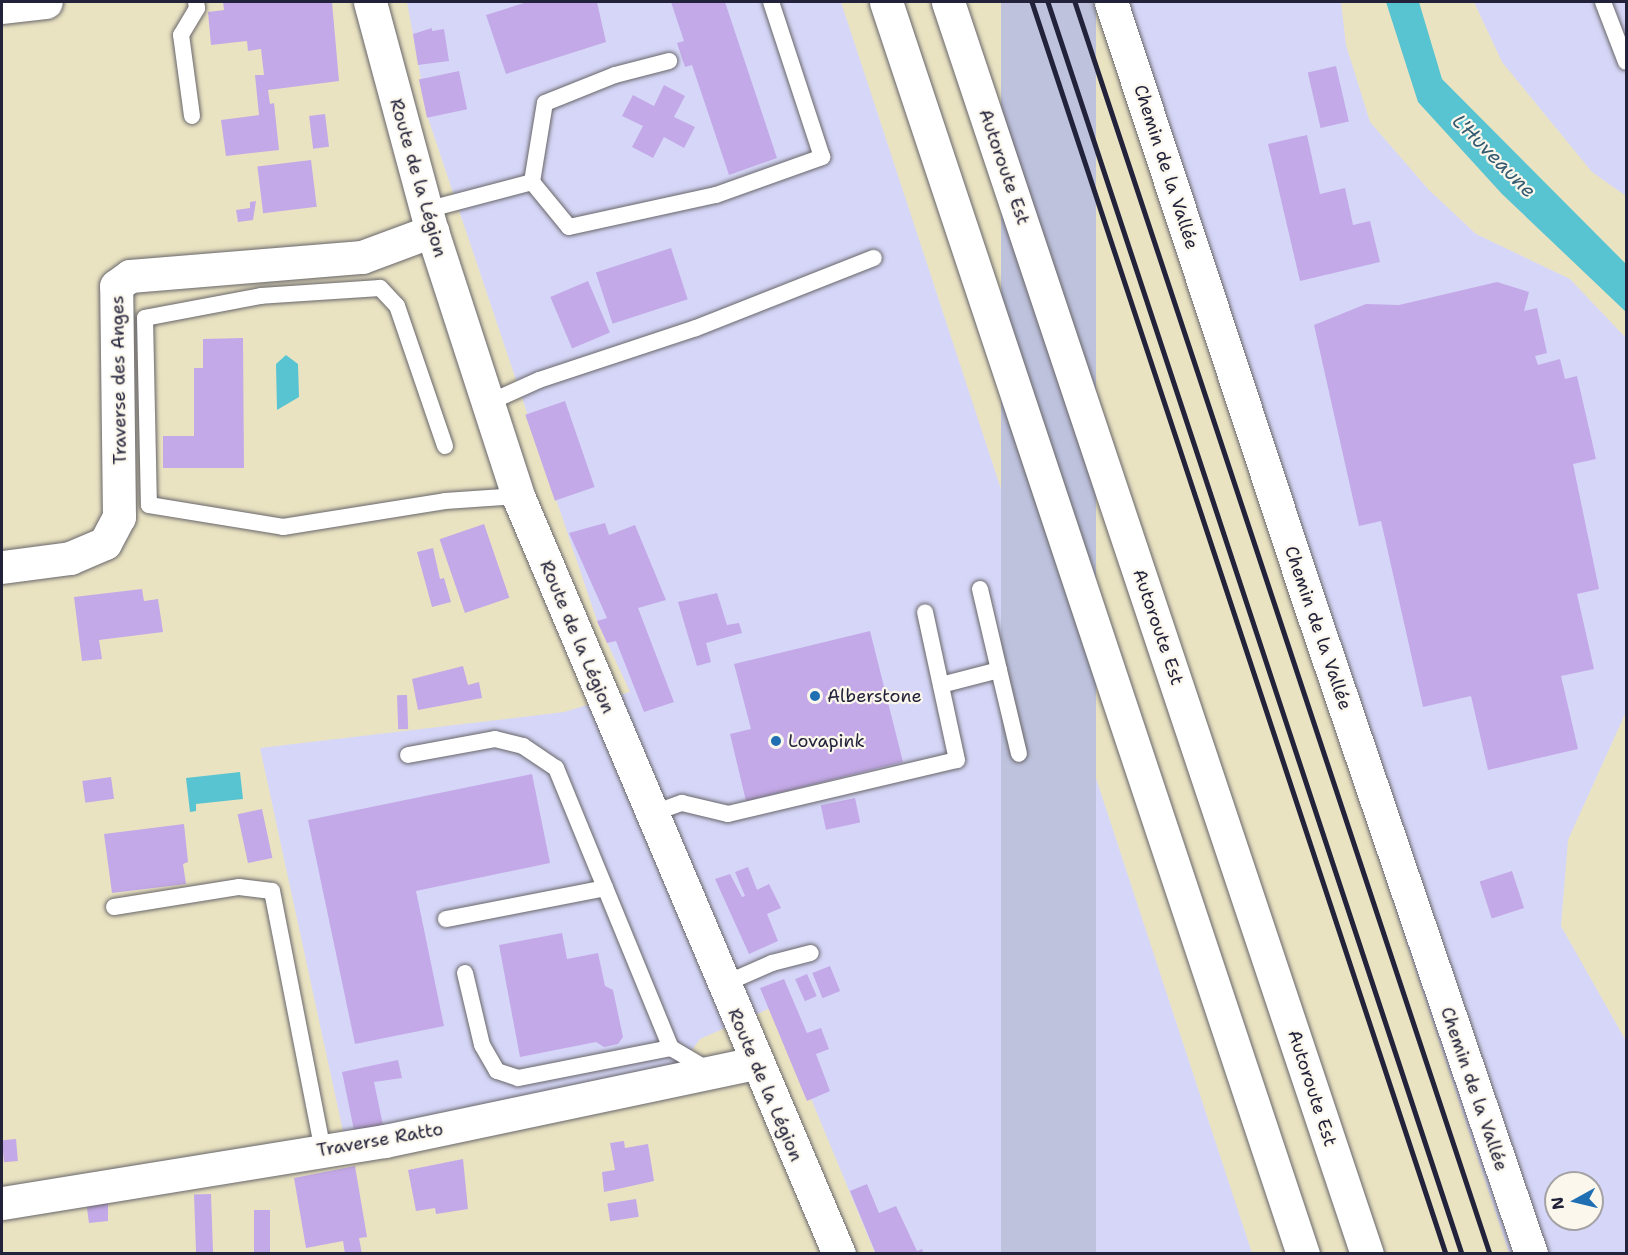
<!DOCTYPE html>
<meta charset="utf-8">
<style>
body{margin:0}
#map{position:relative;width:1628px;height:1255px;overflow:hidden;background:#eae3c2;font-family:"Shantell Sans",sans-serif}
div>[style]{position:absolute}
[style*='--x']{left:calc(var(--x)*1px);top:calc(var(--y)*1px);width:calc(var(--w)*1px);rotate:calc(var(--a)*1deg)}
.built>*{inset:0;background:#d6d7f8}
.industrial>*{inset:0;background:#bec2dd;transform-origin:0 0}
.water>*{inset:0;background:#58c4d1}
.building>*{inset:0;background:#c3a9e7;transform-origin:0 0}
.roads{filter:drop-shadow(0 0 2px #68666a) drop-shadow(0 0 2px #68666a)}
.lane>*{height:16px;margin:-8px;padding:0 8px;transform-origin:8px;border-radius:8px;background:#fff}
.street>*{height:33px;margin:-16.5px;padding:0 16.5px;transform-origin:16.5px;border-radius:16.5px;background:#fff}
.secondary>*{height:33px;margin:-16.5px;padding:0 16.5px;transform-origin:16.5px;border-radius:16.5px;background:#fff}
.highway>*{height:33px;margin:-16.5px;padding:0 16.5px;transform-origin:16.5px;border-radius:16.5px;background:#fff}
.rail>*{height:4.5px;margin:-2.25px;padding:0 2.25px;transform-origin:2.25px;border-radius:2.25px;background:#22223b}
.dots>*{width:16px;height:16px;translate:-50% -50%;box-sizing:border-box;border:3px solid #fbf7ec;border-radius:50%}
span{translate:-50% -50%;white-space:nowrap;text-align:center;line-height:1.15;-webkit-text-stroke:4.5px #fbf7ec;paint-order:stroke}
.street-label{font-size:18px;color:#22223b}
.poi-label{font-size:18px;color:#22223b}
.left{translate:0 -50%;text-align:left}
.water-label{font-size:20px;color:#355b70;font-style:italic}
.frame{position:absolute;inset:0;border:3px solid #22223b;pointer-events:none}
.north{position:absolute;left:1544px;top:1171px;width:60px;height:60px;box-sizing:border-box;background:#fbf7ec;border:2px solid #a4a2a5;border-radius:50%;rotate:262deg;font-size:16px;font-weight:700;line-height:24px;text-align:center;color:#22223b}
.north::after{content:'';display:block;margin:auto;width:21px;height:27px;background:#1f6fb2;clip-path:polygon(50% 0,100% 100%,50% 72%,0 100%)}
</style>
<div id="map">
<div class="built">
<div style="clip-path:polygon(407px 2px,841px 2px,1252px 1253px,875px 1253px,773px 1007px,700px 1039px,673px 1076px,344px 1136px,260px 748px,564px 712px,630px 692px,597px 621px,428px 118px)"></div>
<div style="clip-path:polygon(evenodd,1096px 2px,1341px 2px,1346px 45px,1370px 122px,1429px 190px,1476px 234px,1570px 279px,1626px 338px,1626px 712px,1568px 840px,1561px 926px,1626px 1041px,1626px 1253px,1509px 1253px,1096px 2px,1556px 1183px,1592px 1183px,1592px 1219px,1556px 1219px,1556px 1183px)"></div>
<div style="clip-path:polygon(1474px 2px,1626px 2px,1626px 196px,1592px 172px,1502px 62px)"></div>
</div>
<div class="industrial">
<div style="left:1001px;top:2px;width:95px;height:1318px"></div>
</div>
<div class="water">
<div style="clip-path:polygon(1386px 2px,1419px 2px,1442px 79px,1626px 264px,1626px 312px,1502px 194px,1418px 102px)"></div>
<div style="clip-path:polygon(286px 355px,298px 364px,299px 397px,277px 410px,276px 364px)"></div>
<div style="clip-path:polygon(240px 772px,243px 799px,196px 804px,196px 811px,190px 812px,186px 778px)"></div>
</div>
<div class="building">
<div style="clip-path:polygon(223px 2px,332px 2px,339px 81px,268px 90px,270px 104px,274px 103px,279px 150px,226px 156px,221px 120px,259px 115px,255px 75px,264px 75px,261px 49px,248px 51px,247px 41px,211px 45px,208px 12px,224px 10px)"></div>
<div style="clip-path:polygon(527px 2px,597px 2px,606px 42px,506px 74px,486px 15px)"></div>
<div style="clip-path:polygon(671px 2px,725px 2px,777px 158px,729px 175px,692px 65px,685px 67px,677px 43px,684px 41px)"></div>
<div style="clip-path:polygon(432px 28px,432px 31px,444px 29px,449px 61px,418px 65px,413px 34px)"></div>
<div style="left:1336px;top:66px;width:57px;height:29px;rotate:77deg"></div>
<div style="left:459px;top:71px;width:39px;height:41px;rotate:78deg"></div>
<div style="clip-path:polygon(664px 85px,685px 96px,674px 117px,695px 127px,684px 148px,664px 137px,653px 158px,632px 147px,643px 126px,622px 116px,633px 95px,654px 106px)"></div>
<div style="left:325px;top:114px;width:33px;height:16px;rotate:83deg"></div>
<div style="clip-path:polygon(1307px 135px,1320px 194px,1345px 188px,1353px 225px,1370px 221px,1380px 262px,1300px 281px,1268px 144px)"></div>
<div style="left:311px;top:160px;width:47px;height:54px;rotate:83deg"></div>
<div style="clip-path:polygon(256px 201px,253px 220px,238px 222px,236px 210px,250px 208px,250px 202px)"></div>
<div style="left:671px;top:248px;width:54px;height:79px;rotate:72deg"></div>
<div style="left:588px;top:281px;width:56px;height:41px;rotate:67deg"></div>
<div style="clip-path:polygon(1497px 282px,1529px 292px,1524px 311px,1537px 308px,1547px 353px,1535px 356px,1538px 365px,1560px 359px,1565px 379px,1577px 376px,1596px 459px,1573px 464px,1599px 589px,1577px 594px,1594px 669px,1561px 676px,1578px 749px,1488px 770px,1471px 696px,1423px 707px,1381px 521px,1359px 526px,1314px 325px,1366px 304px,1399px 305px)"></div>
<div style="clip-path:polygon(243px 338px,244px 468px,163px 468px,163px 436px,194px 436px,194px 368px,203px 368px,203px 339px)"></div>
<div style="left:565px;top:401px;width:91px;height:42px;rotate:71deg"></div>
<div style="clip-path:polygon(605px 523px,609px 535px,635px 525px,666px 600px,638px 608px,674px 702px,644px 712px,616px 641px,607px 643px,597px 621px,607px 618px,569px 533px)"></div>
<div style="left:484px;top:524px;width:78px;height:47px;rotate:71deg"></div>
<div style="clip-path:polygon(433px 548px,440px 579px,444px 578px,451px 602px,432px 607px,417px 552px)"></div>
<div style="clip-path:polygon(142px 589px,144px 601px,158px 599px,163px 632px,99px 640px,102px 659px,82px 661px,74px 597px)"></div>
<div style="clip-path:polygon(717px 593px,727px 625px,739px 623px,742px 633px,706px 643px,711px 662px,697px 666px,678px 602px)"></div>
<div style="clip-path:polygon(870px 631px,903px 762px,746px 801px,730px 734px,751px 729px,734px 664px)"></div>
<div style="clip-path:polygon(463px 666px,468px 685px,479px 682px,482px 698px,418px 710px,412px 679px)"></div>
<div style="left:407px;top:695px;width:34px;height:10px;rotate:88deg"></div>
<div style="clip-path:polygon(532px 774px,550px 863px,416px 891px,444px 1026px,355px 1044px,308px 820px)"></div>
<div style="left:111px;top:777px;width:22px;height:29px;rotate:82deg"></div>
<div style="left:855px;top:798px;width:25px;height:35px;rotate:78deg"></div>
<div style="left:262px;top:809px;width:50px;height:25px;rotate:78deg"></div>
<div style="clip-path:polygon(184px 824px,188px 862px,183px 864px,186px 884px,112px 893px,104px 834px)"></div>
<div style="clip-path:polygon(748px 867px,757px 890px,769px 884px,781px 908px,767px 914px,778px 941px,749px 954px,715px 879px,730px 874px,742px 897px,745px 896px,735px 872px)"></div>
<div style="left:1512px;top:871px;width:39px;height:34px;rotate:72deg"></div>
<div style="clip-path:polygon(562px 933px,567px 959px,598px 953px,605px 986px,613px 990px,623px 1037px,618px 1044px,604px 1047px,596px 1042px,520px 1057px,499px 945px)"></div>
<div style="left:830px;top:966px;width:27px;height:19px;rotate:68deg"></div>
<div style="left:807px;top:974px;width:24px;height:13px;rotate:66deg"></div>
<div style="clip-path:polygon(784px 979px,807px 1033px,821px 1028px,829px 1049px,816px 1054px,830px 1091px,807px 1101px,760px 988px)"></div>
<div style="clip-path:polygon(398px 1060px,402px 1078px,374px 1082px,384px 1130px,355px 1135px,342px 1072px)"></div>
<div style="left:16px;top:1139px;width:22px;height:14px;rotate:85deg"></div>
<div style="clip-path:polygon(624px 1141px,625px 1148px,648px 1144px,654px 1181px,604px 1192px,602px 1172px,615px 1170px,610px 1143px)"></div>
<div style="clip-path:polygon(463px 1159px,468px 1209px,436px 1214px,435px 1208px,416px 1211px,408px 1170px)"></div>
<div style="clip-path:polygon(355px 1166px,367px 1237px,359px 1238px,362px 1254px,345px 1254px,343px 1241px,306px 1248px,294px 1178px)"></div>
<div style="clip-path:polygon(867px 1184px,879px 1213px,896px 1206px,917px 1251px,922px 1249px,924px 1254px,876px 1254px,850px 1191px)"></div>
<div style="left:211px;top:1194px;width:60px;height:17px;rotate:88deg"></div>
<div style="clip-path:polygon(108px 1198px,108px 1221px,89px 1223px,86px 1201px)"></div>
<div style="left:636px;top:1199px;width:18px;height:29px;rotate:81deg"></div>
<div style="left:254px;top:1210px;width:16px;height:44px"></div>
</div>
<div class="roads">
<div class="lane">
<div style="--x:1603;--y:2;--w:64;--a:69"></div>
<div style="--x:192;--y:116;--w:82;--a:-97.7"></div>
<div style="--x:181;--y:35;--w:31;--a:-59"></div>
<div style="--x:197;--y:8;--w:6;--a:-99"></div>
<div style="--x:532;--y:182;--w:80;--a:-80.7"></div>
<div style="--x:545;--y:103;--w:75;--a:-21.8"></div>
<div style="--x:615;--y:75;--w:56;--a:-14.5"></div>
<div style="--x:426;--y:210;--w:110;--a:-14.8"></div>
<div style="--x:532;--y:182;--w:58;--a:50.6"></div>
<div style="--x:569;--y:227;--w:150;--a:-12.3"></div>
<div style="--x:716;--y:195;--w:113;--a:-19.7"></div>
<div style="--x:822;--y:157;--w:163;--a:-108.2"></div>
<div style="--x:488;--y:403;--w:56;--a:-24.3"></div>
<div style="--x:539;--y:380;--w:165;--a:-18.3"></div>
<div style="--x:696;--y:328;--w:191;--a:-21.5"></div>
<div style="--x:445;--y:446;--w:148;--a:-108.9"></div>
<div style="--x:397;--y:306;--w:25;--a:-133"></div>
<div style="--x:380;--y:288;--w:119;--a:176.2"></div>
<div style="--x:261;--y:296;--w:118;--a:169.3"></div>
<div style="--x:145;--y:318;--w:187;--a:88.8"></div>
<div style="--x:149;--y:505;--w:136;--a:9.3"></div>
<div style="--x:283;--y:527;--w:164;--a:-9.1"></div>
<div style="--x:445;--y:501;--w:73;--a:-3.9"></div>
<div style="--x:980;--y:589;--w:83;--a:76.8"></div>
<div style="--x:941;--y:685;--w:60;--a:-14.5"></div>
<div style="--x:999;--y:670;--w:86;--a:76.6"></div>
<div style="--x:408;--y:755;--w:88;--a:-10.4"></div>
<div style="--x:495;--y:739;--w:29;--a:14"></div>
<div style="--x:523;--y:746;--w:40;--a:34"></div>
<div style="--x:556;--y:768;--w:303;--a:67.7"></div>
<div style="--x:671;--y:1048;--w:45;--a:30.5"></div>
<div style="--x:651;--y:814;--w:33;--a:-20"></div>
<div style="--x:682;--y:803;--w:47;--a:13.4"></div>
<div style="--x:728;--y:814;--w:235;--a:-13.3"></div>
<div style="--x:957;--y:760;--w:151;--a:-102.2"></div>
<div style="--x:114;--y:907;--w:127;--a:-9.1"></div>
<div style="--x:239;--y:887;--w:33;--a:7"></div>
<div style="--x:272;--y:891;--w:265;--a:78.9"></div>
<div style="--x:446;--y:919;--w:162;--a:-11"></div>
<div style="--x:465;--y:973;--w:74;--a:76.7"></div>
<div style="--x:482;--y:1045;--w:30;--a:60"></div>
<div style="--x:497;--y:1071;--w:22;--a:18"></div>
<div style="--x:518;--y:1078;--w:156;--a:-11.1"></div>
<div style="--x:722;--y:985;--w:55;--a:-23.7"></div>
<div style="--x:772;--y:963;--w:40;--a:-14.4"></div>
</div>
<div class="street">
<div style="--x:2;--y:7;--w:44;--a:-6.5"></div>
<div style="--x:2;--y:567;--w:69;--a:-7.5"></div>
<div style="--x:70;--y:558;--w:38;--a:-23"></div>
<div style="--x:105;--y:543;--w:30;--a:-62"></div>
<div style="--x:119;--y:517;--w:231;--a:-90.7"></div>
<div style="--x:116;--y:286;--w:17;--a:-36"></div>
<div style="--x:130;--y:276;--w:233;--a:-4.7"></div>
<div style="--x:362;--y:257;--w:75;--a:-20.4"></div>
<div style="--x:2;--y:1203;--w:388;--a:-9.2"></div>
<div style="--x:385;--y:1141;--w:378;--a:-11.9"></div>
</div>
<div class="secondary">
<div style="--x:370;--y:2;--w:237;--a:74.9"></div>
<div style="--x:432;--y:231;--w:279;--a:72"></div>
<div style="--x:518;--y:496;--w:823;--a:67.05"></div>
<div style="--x:1111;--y:2;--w:638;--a:71.74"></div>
<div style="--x:1311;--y:608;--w:682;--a:71.19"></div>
</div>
<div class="highway">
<div style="--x:886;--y:2;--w:1320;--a:71.58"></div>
<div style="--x:948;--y:2;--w:1320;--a:71.5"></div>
</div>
</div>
<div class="rail">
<div style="--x:1032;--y:2;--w:1319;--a:71.7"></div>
<div style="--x:1048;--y:2;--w:1319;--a:71.7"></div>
<div style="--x:1075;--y:2;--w:1319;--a:71.66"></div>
</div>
<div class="dots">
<div style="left:815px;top:696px;background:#1f6fb2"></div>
<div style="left:776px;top:741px;background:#1f6fb2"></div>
</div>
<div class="street-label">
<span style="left:1004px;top:167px;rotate:71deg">Autoroute Est</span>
<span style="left:1166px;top:167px;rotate:72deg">Chemin de la Vallée</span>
<span style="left:418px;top:178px;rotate:74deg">Route de la Légion</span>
<span style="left:119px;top:380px;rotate:-91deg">Traverse des Anges</span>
<span style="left:1158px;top:627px;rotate:71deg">Autoroute Est</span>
<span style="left:1318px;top:628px;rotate:71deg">Chemin de la Vallée</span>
<span style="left:577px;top:637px;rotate:67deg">Route de la Légion</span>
<span style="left:765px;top:1085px;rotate:67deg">Route de la Légion</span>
<span style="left:1312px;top:1088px;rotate:72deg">Autoroute Est</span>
<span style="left:1474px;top:1089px;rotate:71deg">Chemin de la Vallée</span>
<span style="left:380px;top:1140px;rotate:-10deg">Traverse Ratto</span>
</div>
<div class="poi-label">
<span class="left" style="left:827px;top:696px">Alberstone</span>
<span class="left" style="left:788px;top:741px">Lovapink</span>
</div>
<div class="water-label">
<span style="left:1494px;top:156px;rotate:45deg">L'Huveaune</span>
</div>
<div class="frame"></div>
<div class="north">N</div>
</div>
